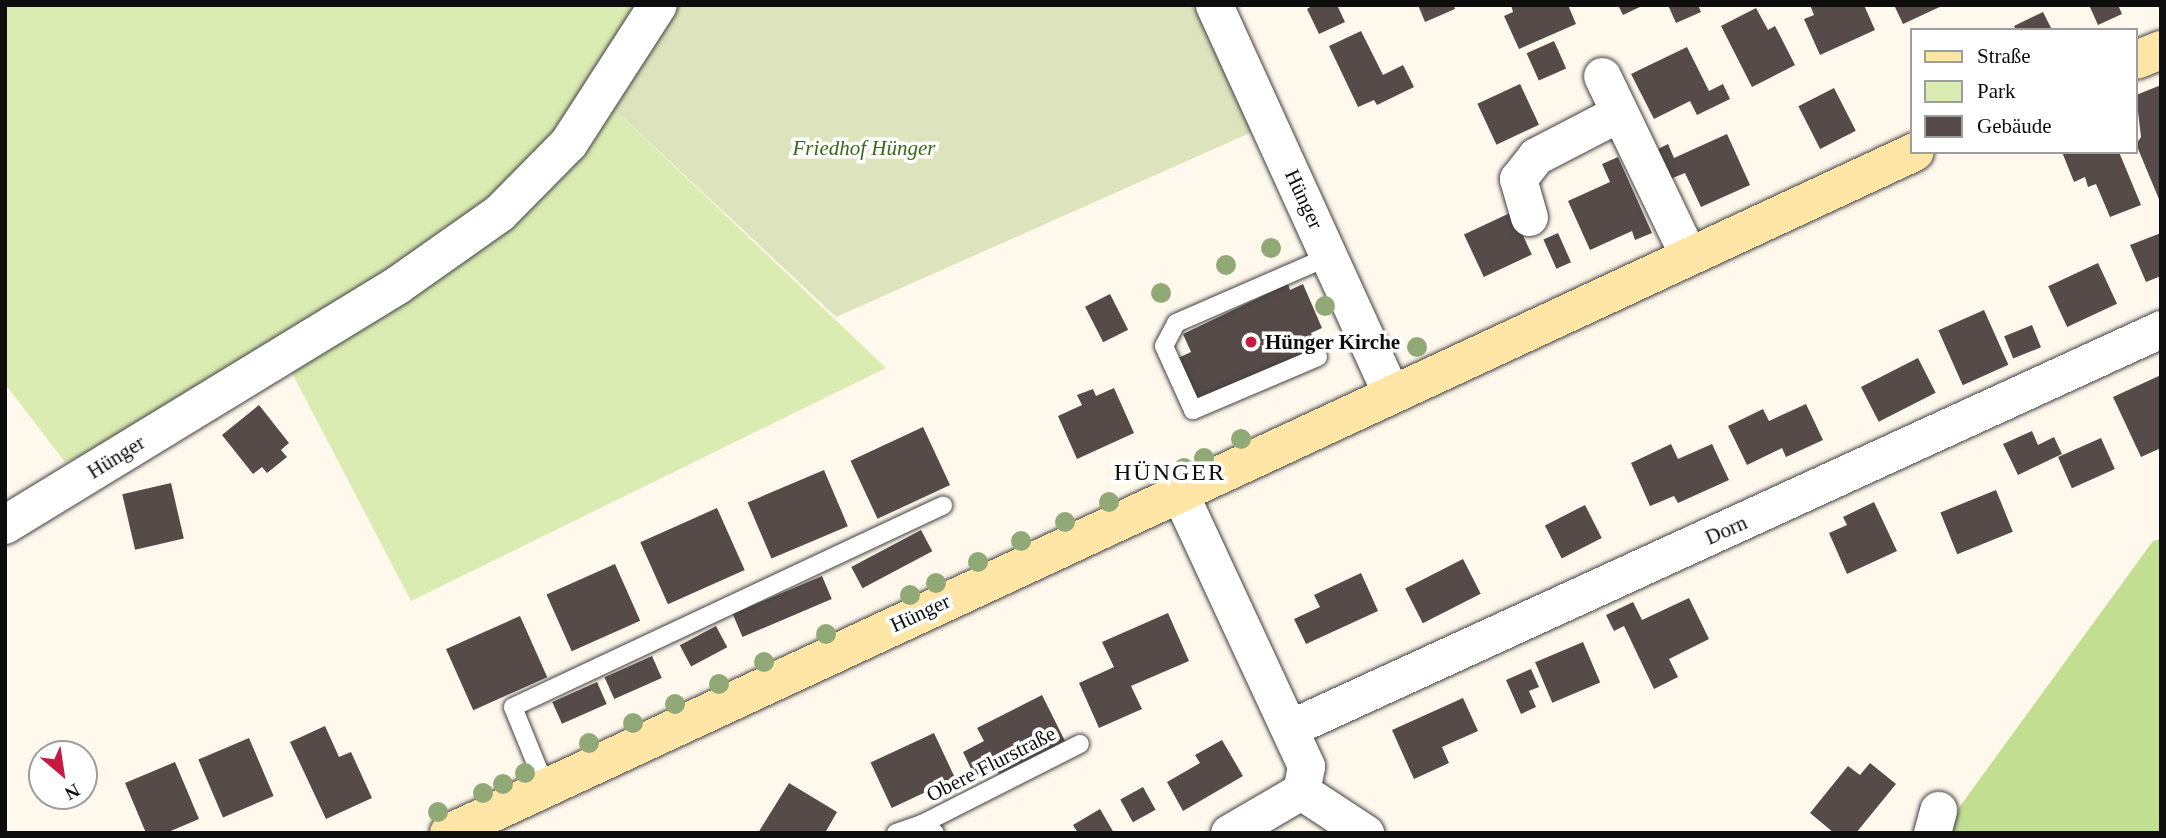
<!DOCTYPE html>
<meta charset="utf-8">
<style>
body{margin:0}
#map{position:relative;width:2166px;height:838px;overflow:hidden;background:#fff8ec;font-family:"Times New Roman",serif}
div>[style]{position:absolute}
[style*='--x']{left:calc(var(--x)*1px);top:calc(var(--y)*1px);width:calc(var(--w)*1px);rotate:calc(var(--a)*1deg)}
.green>*{inset:0;background:#dbecb3}
.forest>*{inset:0;background:#c1de91}
.cemetery>*{inset:0;background:#dde3bc}
.building>*{inset:0;background:#564b48;transform-origin:0 0}
.roads{filter:drop-shadow(0 0 2px #404040) drop-shadow(0 0 2px #404040)}
.service>*{height:18px;margin:-9px;padding:0 9px;transform-origin:9px;border-radius:9px;background:#fff}
.minor>*{height:37px;margin:-18.5px;padding:0 18.5px;transform-origin:18.5px;border-radius:18.5px;background:#fff}
.tertiary>*{height:38px;margin:-19px;padding:0 19px;transform-origin:19px;border-radius:19px;background:#fff}
.secondary>*{height:38px;margin:-19px;padding:0 19px;transform-origin:19px;border-radius:19px;background:#ffe6a7}
.trees>*{width:20px;height:20px;margin:-10px;border-radius:50%;background:#91a977}
.dots>*{width:19px;height:19px;translate:-50% -50%;box-sizing:border-box;border:4px solid #fff;border-radius:50%}
span{translate:-50% -50%;white-space:nowrap;text-align:center;line-height:1.15;-webkit-text-stroke:7px #fff;paint-order:stroke}
.park-label{font-size:21px;color:#376918;font-style:italic}
.street-label{font-size:21px;color:#0d0d0d}
.poi-label{font-size:21px;color:#0d0d0d;font-weight:700}
.left{translate:0 -50%;text-align:left}
.quarter-label{font-size:24px;color:#0d0d0d;letter-spacing:2px}
.frame{position:absolute;inset:0;border:7px solid #0d0d0d;pointer-events:none}
.legend{position:absolute;left:1910px;top:28px;width:228px;height:126px;box-sizing:border-box;background:#fff;border:2px solid #9e9e9e;margin:0;padding:9px 12px;list-style:none;font-size:21px;color:#0d0d0d}
.legend li{display:flex;align-items:center;gap:14px;height:35px}
.legend b{width:35px;border:2px solid #9e9e9e}
.north{position:absolute;left:28px;top:740px;width:70px;height:70px;box-sizing:border-box;background:#fff;border:2px solid #9e9e9e;border-radius:50%;rotate:151deg;font-size:19px;font-weight:700;line-height:28px;text-align:center;color:#0d0d0d}
.north::after{content:'';display:block;margin:auto;width:24px;height:32px;background:#c71a40;clip-path:polygon(50% 0,100% 100%,50% 72%,0 100%)}
</style>
<div id="map">
<div class="green">
<div style="clip-path:polygon(5px 5px,645px 5px,591px 93px,614px 109px,886px 368px,411px 601px,291px 371px,65px 462px,5px 384px)"></div>
</div>
<div class="forest">
<div style="clip-path:polygon(2161px 539px,2161px 833px,1951px 833px,1958px 809px,2153px 541px)"></div>
</div>
<div class="cemetery">
<div style="clip-path:polygon(677px 5px,1193px 5px,1252px 132px,836px 317px,614px 109px)"></div>
</div>
<div class="building">
<div style="clip-path:polygon(1314px 5px,1337px 5px,1345px 22px,1319px 34px,1307px 9px)"></div>
<div style="clip-path:polygon(1418px 5px,1454px 5px,1455px 9px,1425px 22px)"></div>
<div style="clip-path:polygon(1511px 5px,1568px 5px,1576px 24px,1519px 49px,1504px 16px,1513px 12px)"></div>
<div style="clip-path:polygon(1618px 5px,1644px 5px,1623px 15px)"></div>
<div style="clip-path:polygon(1668px 5px,1698px 5px,1701px 12px,1676px 23px)"></div>
<div style="clip-path:polygon(1810px 5px,1864px 5px,1875px 30px,1820px 55px,1804px 19px,1814px 15px)"></div>
<div style="clip-path:polygon(1894px 5px,1944px 5px,1903px 24px)"></div>
<div style="clip-path:polygon(2089px 5px,2118px 5px,2122px 14px,2098px 25px)"></div>
<div style="clip-path:polygon(1756px 8px,1768px 30px,1775px 26px,1795px 65px,1752px 87px,1721px 26px)"></div>
<div style="clip-path:polygon(2043px 12px,2052px 30px,2016px 30px,2014px 26px)"></div>
<div style="clip-path:polygon(1361px 31px,1383px 75px,1403px 65px,1414px 87px,1377px 105px,1374px 100px,1358px 107px,1329px 46px)"></div>
<div style="left:1554px;top:41px;width:30px;height:30px;rotate:66deg"></div>
<div style="clip-path:polygon(1687px 47px,1709px 91px,1723px 84px,1730px 99px,1697px 115px,1690px 101px,1654px 119px,1631px 74px)"></div>
<div style="left:1520px;top:84px;width:45px;height:47px;rotate:65deg"></div>
<div style="clip-path:polygon(2161px 85px,2161px 204px,2136px 144px,2141px 137px,2136px 95px)"></div>
<div style="left:1834px;top:88px;width:48px;height:40px;rotate:63deg"></div>
<div style="clip-path:polygon(1727px 134px,1750px 185px,1701px 207px,1685px 173px,1670px 179px,1656px 150px,1668px 144px,1674px 158px)"></div>
<div style="clip-path:polygon(2062px 152px,2119px 152px,2141px 205px,2110px 217px,2096px 184px,2088px 187px,2085px 177px,2074px 182px)"></div>
<div style="clip-path:polygon(1618px 157px,1652px 233px,1635px 240px,1632px 231px,1590px 250px,1568px 201px,1610px 182px,1602px 164px)"></div>
<div style="left:1512px;top:212px;width:47px;height:53px;rotate:65deg"></div>
<div style="left:1558px;top:233px;width:32px;height:16px;rotate:66deg"></div>
<div style="clip-path:polygon(2161px 233px,2161px 276px,2146px 282px,2130px 245px)"></div>
<div style="left:2098px;top:263px;width:45px;height:55px;rotate:65deg"></div>
<div style="clip-path:polygon(1288px 284px,1290px 290px,1303px 284px,1322px 328px,1311px 333px,1318px 350px,1199px 405px,1178px 358px,1191px 352px,1183px 334px)"></div>
<div style="left:1110px;top:294px;width:40px;height:28px;rotate:63deg"></div>
<div style="left:1984px;top:310px;width:60px;height:50px;rotate:66deg"></div>
<div style="left:2032px;top:325px;width:24px;height:30px;rotate:68deg"></div>
<div style="left:1918px;top:358px;width:39px;height:64px;rotate:63deg"></div>
<div style="clip-path:polygon(2161px 375px,2161px 448px,2141px 457px,2113px 397px)"></div>
<div style="clip-path:polygon(1114px 388px,1134px 433px,1077px 459px,1058px 416px,1082px 405px,1077px 395px,1093px 389px,1096px 396px)"></div>
<div style="clip-path:polygon(1806px 404px,1823px 440px,1786px 457px,1782px 448px,1747px 465px,1728px 426px,1763px 409px,1769px 421px)"></div>
<div style="clip-path:polygon(259px 405px,289px 443px,281px 450px,287px 457px,267px 473px,262px 467px,253px 474px,222px 435px)"></div>
<div style="left:923px;top:427px;width:64px;height:80px;rotate:65deg"></div>
<div style="clip-path:polygon(2032px 431px,2038px 445px,2054px 437px,2062px 454px,2018px 475px,2003px 444px)"></div>
<div style="left:2101px;top:438px;width:34px;height:47px;rotate:66deg"></div>
<div style="clip-path:polygon(1671px 444px,1678px 459px,1712px 444px,1729px 480px,1678px 503px,1674px 496px,1650px 506px,1631px 463px)"></div>
<div style="left:824px;top:470px;width:61px;height:83px;rotate:67deg"></div>
<div style="left:171px;top:483px;width:57px;height:50px;rotate:77deg"></div>
<div style="left:1996px;top:490px;width:45px;height:60px;rotate:68deg"></div>
<div style="clip-path:polygon(1874px 502px,1897px 551px,1847px 574px,1829px 533px,1847px 525px,1843px 517px)"></div>
<div style="left:1585px;top:505px;width:37px;height:45px;rotate:63deg"></div>
<div style="left:717px;top:508px;width:68px;height:84px;rotate:66deg"></div>
<div style="left:921px;top:530px;width:24px;height:79px;rotate:62deg"></div>
<div style="left:1463px;top:559px;width:39px;height:65px;rotate:63deg"></div>
<div style="left:615px;top:564px;width:62px;height:75px;rotate:66deg"></div>
<div style="clip-path:polygon(1361px 573px,1378px 611px,1306px 644px,1294px 619px,1320px 607px,1314px 595px)"></div>
<div style="left:822px;top:576px;width:25px;height:97px;rotate:67deg"></div>
<div style="clip-path:polygon(1689px 598px,1709px 639px,1669px 659px,1678px 677px,1654px 689px,1624px 626px,1614px 631px,1606px 615px,1633px 602px,1642px 620px)"></div>
<div style="clip-path:polygon(1168px 613px,1189px 661px,1131px 686px,1142px 709px,1099px 728px,1079px 683px,1114px 667px,1102px 642px)"></div>
<div style="left:520px;top:616px;width:67px;height:81px;rotate:66deg"></div>
<div style="left:716px;top:626px;width:24px;height:41px;rotate:62deg"></div>
<div style="left:1583px;top:642px;width:44px;height:52px;rotate:67deg"></div>
<div style="left:652px;top:656px;width:24px;height:52px;rotate:66deg"></div>
<div style="clip-path:polygon(1531px 669px,1539px 687px,1529px 691px,1536px 707px,1521px 714px,1506px 680px)"></div>
<div style="left:597px;top:682px;width:24px;height:49px;rotate:66deg"></div>
<div style="clip-path:polygon(1042px 695px,1065px 741px,999px 774px,995px 766px,975px 777px,963px 752px,984px 741px,977px 728px)"></div>
<div style="clip-path:polygon(1463px 698px,1478px 731px,1442px 747px,1449px 763px,1414px 779px,1392px 730px)"></div>
<div style="clip-path:polygon(325px 726px,339px 757px,351px 752px,372px 798px,326px 819px,290px 742px)"></div>
<div style="left:934px;top:733px;width:50px;height:70px;rotate:65deg"></div>
<div style="left:249px;top:738px;width:63px;height:55px;rotate:67deg"></div>
<div style="clip-path:polygon(1222px 740px,1243px 776px,1183px 811px,1167px 782px,1200px 763px,1195px 755px)"></div>
<div style="clip-path:polygon(175px 762px,199px 819px,166px 833px,146px 833px,125px 783px)"></div>
<div style="clip-path:polygon(1870px 763px,1896px 784px,1856px 833px,1834px 833px,1810px 813px,1848px 766px,1860px 775px)"></div>
<div style="clip-path:polygon(789px 783px,837px 812px,825px 833px,758px 833px)"></div>
<div style="left:1143px;top:787px;width:26px;height:26px;rotate:61deg"></div>
<div style="clip-path:polygon(1100px 809px,1114px 833px,1078px 833px,1073px 825px)"></div>
</div>
<div class="roads">
<div class="service">
<div style="--x:1318;--y:357;--w:136;--a:157"></div>
<div style="--x:1193;--y:410;--w:70;--a:-114.4"></div>
<div style="--x:1164;--y:346;--w:26;--a:-62"></div>
<div style="--x:1176;--y:323;--w:168;--a:-23.5"></div>
<div style="--x:546;--y:788;--w:87;--a:-112.2"></div>
<div style="--x:513;--y:707;--w:475;--a:-25.1"></div>
<div style="--x:896;--y:833;--w:28;--a:-19"></div>
<div style="--x:935;--y:833;--w:16;--a:-145"></div>
<div style="--x:922;--y:824;--w:177;--a:-26.9"></div>
</div>
<div class="minor">
<div style="--x:1214;--y:5;--w:427;--a:65.5"></div>
<div style="--x:1602;--y:76;--w:199;--a:64.3"></div>
<div style="--x:1529;--y:217;--w:40;--a:-106"></div>
<div style="--x:1518;--y:179;--w:29;--a:-52"></div>
<div style="--x:1536;--y:156;--w:93;--a:-27.4"></div>
<div style="--x:1179;--y:492;--w:302;--a:65.1"></div>
<div style="--x:1306;--y:766;--w:25;--a:101"></div>
<div style="--x:1290;--y:728;--w:958;--a:-24.61"></div>
<div style="--x:1301;--y:791;--w:77;--a:33.3"></div>
<div style="--x:1229;--y:833;--w:83;--a:-30.3"></div>
<div style="--x:1932;--y:833;--w:24;--a:-75"></div>
</div>
<div class="tertiary">
<div style="--x:5;--y:525;--w:460;--a:-31.4"></div>
<div style="--x:398;--y:285;--w:125;--a:-35.2"></div>
<div style="--x:500;--y:213;--w:98;--a:-45.4"></div>
<div style="--x:569;--y:143;--w:164;--a:-57.2"></div>
</div>
<div class="secondary">
<div style="--x:2136;--y:60;--w:27;--a:-22"></div>
<div style="--x:449;--y:833;--w:1616;--a:-24.92"></div>
</div>
</div>
<div class="trees">
<div style="left:1271px;top:248px"></div>
<div style="left:1226px;top:265px"></div>
<div style="left:1161px;top:293px"></div>
<div style="left:1325px;top:306px"></div>
<div style="left:1417px;top:347px"></div>
<div style="left:1241px;top:439px"></div>
<div style="left:1204px;top:458px"></div>
<div style="left:1184px;top:468px"></div>
<div style="left:1109px;top:502px"></div>
<div style="left:1065px;top:522px"></div>
<div style="left:1021px;top:541px"></div>
<div style="left:978px;top:562px"></div>
<div style="left:936px;top:583px"></div>
<div style="left:910px;top:595px"></div>
<div style="left:826px;top:634px"></div>
<div style="left:764px;top:662px"></div>
<div style="left:719px;top:684px"></div>
<div style="left:675px;top:704px"></div>
<div style="left:633px;top:723px"></div>
<div style="left:589px;top:743px"></div>
<div style="left:525px;top:773px"></div>
<div style="left:503px;top:784px"></div>
<div style="left:483px;top:793px"></div>
<div style="left:438px;top:812px"></div>
</div>
<div class="dots">
<div style="left:1251px;top:342px;background:#c71a40"></div>
</div>
<div class="park-label">
<span style="left:864px;top:148px">Friedhof Hünger</span>
</div>
<div class="street-label">
<span style="left:1304px;top:199px;rotate:65deg">Hünger</span>
<span style="left:116px;top:457px;rotate:-32deg">Hünger</span>
<span style="left:1726px;top:530px;rotate:-24deg">Dorn</span>
<span style="left:920px;top:613px;rotate:-25deg">Hünger</span>
<span style="left:991px;top:764px;rotate:-27deg">Obere Flurstraße</span>
</div>
<div class="poi-label">
<span class="left" style="left:1265px;top:342px">Hünger Kirche</span>
</div>
<div class="quarter-label">
<span style="left:1170px;top:473px">HÜNGER</span>
</div>
<div class="frame"></div>
<ul class="legend">
<li><b style="height:9px;background:#ffe6a7"></b>Straße</li>
<li><b style="height:19px;background:#dbecb3"></b>Park</li>
<li><b style="height:19px;background:#564b48"></b>Gebäude</li>
</ul>
<div class="north">N</div>
</div>
